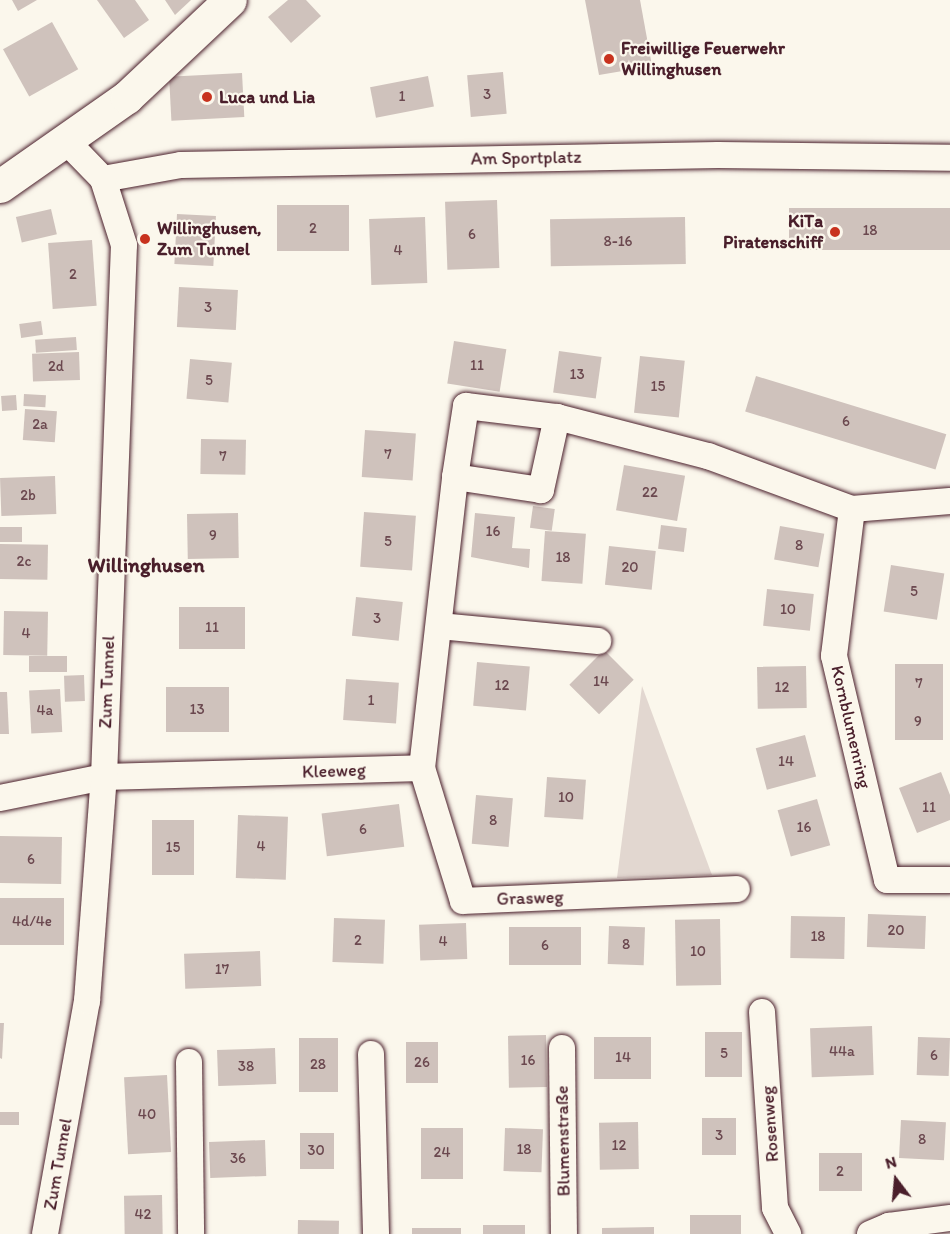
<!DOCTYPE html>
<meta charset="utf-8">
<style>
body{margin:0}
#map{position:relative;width:950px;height:1234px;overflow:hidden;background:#fbf7ec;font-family:Itim,sans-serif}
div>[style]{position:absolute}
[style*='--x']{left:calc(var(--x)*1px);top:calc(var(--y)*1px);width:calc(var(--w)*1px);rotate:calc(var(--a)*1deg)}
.green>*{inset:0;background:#e2d7d0}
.building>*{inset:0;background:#cfc2bc;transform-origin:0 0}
.roads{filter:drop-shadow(0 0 2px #4a1f2b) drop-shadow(0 0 2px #4a1f2b)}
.street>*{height:26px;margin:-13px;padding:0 13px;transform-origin:13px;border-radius:13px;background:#fbf7ec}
.secondary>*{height:33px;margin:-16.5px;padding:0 16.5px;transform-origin:16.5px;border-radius:16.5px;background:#fbf7ec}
.dots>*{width:16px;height:16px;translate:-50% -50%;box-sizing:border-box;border:3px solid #fbf7ec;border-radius:50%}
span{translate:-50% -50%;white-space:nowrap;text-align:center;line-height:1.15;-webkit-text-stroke:4.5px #fbf7ec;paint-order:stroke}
.number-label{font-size:15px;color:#6b484f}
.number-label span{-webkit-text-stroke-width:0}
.poi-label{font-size:18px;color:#4a1f2b;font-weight:700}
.left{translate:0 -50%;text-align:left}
.right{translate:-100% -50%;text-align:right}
.street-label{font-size:18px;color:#4a1f2b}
.quarter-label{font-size:21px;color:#4a1f2b;font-weight:700}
.north{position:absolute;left:866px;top:1150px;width:60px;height:60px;-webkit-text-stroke:4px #fbf7ec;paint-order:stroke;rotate:344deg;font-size:16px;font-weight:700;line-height:24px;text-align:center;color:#4a1f2b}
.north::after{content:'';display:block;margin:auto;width:21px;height:27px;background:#4a1f2b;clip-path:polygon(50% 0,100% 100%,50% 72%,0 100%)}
</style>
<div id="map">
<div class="green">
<div style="clip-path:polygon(642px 686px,712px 875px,617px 878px)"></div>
</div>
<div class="building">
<div style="clip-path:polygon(12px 0,37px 0,18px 11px)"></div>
<div style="clip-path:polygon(97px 0,135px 0,149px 20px,124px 38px)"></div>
<div style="clip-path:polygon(165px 0,191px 0,175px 15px)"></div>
<div style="clip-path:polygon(288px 0,306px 0,321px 16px,291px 43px,268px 17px)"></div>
<div style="clip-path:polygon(585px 0,640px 0,652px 66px,599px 75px)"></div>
<div style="left:52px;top:22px;width:54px;height:56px;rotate:61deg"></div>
<div style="left:503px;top:72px;width:42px;height:36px;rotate:85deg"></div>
<div style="left:242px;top:73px;width:44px;height:73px;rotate:87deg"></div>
<div style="left:428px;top:76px;width:31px;height:59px;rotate:79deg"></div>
<div style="left:497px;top:200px;width:68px;height:52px;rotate:88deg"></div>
<div style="left:349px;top:205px;width:46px;height:72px;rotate:90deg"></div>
<div style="left:950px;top:208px;width:42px;height:161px;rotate:90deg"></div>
<div style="left:51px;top:209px;width:26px;height:36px;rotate:77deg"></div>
<div style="left:177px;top:214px;width:39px;height:50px;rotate:3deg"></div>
<div style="left:425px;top:217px;width:66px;height:56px;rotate:88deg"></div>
<div style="left:685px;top:217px;width:47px;height:135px;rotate:89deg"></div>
<div style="left:92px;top:240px;width:66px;height:44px;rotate:86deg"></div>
<div style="left:179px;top:287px;width:59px;height:40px;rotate:3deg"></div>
<div style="left:41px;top:321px;width:14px;height:22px;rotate:82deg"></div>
<div style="left:76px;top:337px;width:13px;height:41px;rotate:86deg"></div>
<div style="left:454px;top:341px;width:53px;height:43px;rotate:9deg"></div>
<div style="left:559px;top:351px;width:43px;height:42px;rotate:8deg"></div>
<div style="left:79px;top:352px;width:28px;height:47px;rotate:88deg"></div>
<div style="left:640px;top:356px;width:45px;height:57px;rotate:6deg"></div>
<div style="left:190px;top:359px;width:42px;height:40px;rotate:5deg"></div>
<div style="left:756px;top:376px;width:199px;height:37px;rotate:17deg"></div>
<div style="left:24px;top:394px;width:22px;height:12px;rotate:3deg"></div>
<div style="left:16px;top:395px;width:15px;height:15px;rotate:86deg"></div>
<div style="left:25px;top:409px;width:32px;height:31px;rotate:4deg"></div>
<div style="left:365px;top:430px;width:51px;height:47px;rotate:4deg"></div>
<div style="left:201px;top:439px;width:45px;height:35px;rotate:1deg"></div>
<div style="left:624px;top:465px;width:62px;height:46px;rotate:10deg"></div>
<div style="left:55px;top:476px;width:38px;height:55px;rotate:88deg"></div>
<div style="left:533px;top:506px;width:22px;height:22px;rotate:8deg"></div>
<div style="left:364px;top:512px;width:52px;height:55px;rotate:4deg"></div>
<div style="left:238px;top:513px;width:45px;height:51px;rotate:89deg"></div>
<div style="clip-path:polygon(475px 513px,515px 517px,512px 548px,530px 549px,529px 568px,471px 557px)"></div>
<div style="left:661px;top:525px;width:26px;height:24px;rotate:7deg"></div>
<div style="left:780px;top:526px;width:45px;height:34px;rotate:10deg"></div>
<div style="left:0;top:527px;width:22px;height:15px"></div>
<div style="left:545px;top:531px;width:41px;height:50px;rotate:4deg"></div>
<div style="left:0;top:544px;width:48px;height:35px;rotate:1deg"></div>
<div style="left:609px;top:546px;width:47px;height:39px;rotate:6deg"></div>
<div style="left:891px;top:565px;width:54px;height:47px;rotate:9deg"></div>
<div style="left:767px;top:589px;width:47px;height:37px;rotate:6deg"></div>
<div style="left:356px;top:597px;width:47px;height:39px;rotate:6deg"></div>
<div style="left:179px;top:607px;width:66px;height:42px"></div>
<div style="left:4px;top:611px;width:44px;height:44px;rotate:1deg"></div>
<div style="left:604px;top:650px;width:42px;height:49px;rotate:45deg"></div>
<div style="left:67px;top:656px;width:16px;height:38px;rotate:90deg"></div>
<div style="left:477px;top:662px;width:53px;height:44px;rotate:5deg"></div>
<div style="left:895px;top:664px;width:48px;height:76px"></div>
<div style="left:806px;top:666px;width:42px;height:49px;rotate:89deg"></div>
<div style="left:84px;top:675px;width:26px;height:20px;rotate:88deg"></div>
<div style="left:346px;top:679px;width:53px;height:41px;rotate:4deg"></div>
<div style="left:166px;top:687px;width:63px;height:45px"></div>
<div style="left:60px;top:689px;width:43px;height:31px;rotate:87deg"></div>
<div style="clip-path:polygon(0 692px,7px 692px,9px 734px,0 734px)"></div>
<div style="left:805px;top:735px;width:43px;height:51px;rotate:75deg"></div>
<div style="clip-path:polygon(941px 772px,950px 795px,950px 820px,917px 833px,899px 788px)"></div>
<div style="left:547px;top:777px;width:39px;height:40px;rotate:4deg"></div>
<div style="left:476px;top:795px;width:37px;height:49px;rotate:5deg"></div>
<div style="left:817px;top:799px;width:48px;height:41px;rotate:74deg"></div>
<div style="left:399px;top:804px;width:43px;height:78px;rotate:83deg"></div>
<div style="left:238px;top:815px;width:50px;height:63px;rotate:2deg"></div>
<div style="left:194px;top:820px;width:55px;height:42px;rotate:90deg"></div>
<div style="left:0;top:836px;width:62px;height:47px;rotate:1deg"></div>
<div style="left:64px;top:898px;width:47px;height:64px;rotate:90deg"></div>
<div style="left:868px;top:914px;width:58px;height:33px;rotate:2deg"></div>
<div style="left:791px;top:916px;width:54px;height:42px;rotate:1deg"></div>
<div style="left:334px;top:918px;width:51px;height:44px;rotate:2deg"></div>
<div style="left:720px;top:919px;width:66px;height:45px;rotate:89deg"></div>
<div style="left:466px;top:923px;width:36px;height:47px;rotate:88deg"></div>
<div style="left:609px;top:926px;width:36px;height:38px;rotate:2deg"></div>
<div style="left:581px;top:927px;width:38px;height:72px;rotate:90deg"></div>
<div style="left:260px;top:951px;width:35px;height:76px;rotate:88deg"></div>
<div style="clip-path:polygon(0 1023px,4px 1023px,2px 1059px,0 1058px)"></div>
<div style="left:872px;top:1026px;width:49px;height:62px;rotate:88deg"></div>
<div style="left:705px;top:1032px;width:37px;height:45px"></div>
<div style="left:546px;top:1035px;width:52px;height:38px;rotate:89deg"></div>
<div style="left:594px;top:1037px;width:57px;height:42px"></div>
<div style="left:918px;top:1037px;width:32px;height:38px;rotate:2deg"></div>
<div style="left:299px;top:1038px;width:39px;height:54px"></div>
<div style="left:406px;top:1042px;width:32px;height:41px"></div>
<div style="left:275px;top:1048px;width:36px;height:58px;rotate:88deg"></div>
<div style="left:167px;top:1075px;width:77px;height:43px;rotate:87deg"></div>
<div style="left:0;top:1112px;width:19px;height:13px"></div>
<div style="left:702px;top:1118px;width:34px;height:37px"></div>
<div style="left:901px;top:1120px;width:45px;height:38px;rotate:3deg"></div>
<div style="left:638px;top:1122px;width:47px;height:39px;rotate:89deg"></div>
<div style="left:421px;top:1128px;width:42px;height:51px"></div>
<div style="left:505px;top:1128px;width:38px;height:43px;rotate:2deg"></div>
<div style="left:300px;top:1133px;width:34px;height:36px"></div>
<div style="left:265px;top:1140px;width:36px;height:56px;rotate:88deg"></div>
<div style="left:819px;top:1153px;width:43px;height:38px"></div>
<div style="left:162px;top:1195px;width:39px;height:38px;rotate:89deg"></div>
<div style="left:690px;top:1215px;width:51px;height:19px"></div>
<div style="left:298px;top:1220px;width:41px;height:14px;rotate:1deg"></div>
<div style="left:483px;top:1225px;width:42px;height:9px"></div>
<div style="clip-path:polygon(654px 1227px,654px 1234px,602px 1234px,602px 1228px)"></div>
<div style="left:412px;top:1228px;width:49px;height:6px"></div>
</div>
<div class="roads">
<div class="street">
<div style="--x:103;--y:179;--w:79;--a:-10.2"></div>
<div style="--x:181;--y:165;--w:537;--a:-1.07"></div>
<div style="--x:718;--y:155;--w:232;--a:0.7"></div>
<div style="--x:557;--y:417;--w:156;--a:14.5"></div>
<div style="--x:708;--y:456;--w:153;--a:20.2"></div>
<div style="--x:852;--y:509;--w:98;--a:-4.7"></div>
<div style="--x:852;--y:509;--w:148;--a:97"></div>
<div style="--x:834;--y:656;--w:230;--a:76.7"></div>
<div style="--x:887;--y:880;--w:63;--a:0"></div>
<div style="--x:439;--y:626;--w:160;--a:5.4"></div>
<div style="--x:422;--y:768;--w:139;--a:72.9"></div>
<div style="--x:463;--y:901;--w:274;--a:-2.5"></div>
<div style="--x:0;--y:798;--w:106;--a:-11.4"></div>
<div style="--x:104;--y:777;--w:318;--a:-1.6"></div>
<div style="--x:422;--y:768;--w:293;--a:-83.5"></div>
<div style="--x:455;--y:477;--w:72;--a:-81.2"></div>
<div style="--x:466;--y:406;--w:92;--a:6.9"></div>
<div style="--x:557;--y:417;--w:75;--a:102.4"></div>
<div style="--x:541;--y:490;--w:87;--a:-171.4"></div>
<div style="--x:762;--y:1012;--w:196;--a:86.2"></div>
<div style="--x:775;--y:1208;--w:29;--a:63"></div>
<div style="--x:562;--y:1048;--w:186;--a:89.4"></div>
<div style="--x:371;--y:1054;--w:180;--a:88.4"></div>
<div style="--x:189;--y:1062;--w:172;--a:89.3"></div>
<div style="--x:45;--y:1234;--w:237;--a:-79.8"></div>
<div style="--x:87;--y:1001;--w:225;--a:-85.7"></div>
<div style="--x:104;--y:777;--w:532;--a:-87.85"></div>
<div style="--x:124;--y:245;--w:69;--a:-107.7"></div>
<div style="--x:103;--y:179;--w:50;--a:-134.2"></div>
<div style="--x:870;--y:1234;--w:21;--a:-23"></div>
<div style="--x:889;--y:1226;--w:62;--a:-7.5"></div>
</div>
<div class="secondary">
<div style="--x:0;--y:186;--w:155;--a:-35"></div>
<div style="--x:127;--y:97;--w:141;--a:-43.3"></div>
</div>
</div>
<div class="dots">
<div style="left:609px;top:59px;background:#c8321e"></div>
<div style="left:207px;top:97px;background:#c8321e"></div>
<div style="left:835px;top:232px;background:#c8321e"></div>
<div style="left:145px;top:239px;background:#c8321e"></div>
</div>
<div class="number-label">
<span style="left:487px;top:95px">3</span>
<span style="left:402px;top:97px">1</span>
<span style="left:313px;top:229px">2</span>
<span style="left:870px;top:231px">18</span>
<span style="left:472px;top:235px">6</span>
<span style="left:618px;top:242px">8-16</span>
<span style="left:398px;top:251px">4</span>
<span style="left:73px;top:275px">2</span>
<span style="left:208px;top:308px">3</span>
<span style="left:477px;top:366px">11</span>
<span style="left:56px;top:367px">2d</span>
<span style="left:577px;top:375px">13</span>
<span style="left:209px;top:381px">5</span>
<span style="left:658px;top:387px">15</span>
<span style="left:846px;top:422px">6</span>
<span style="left:40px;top:425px">2a</span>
<span style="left:388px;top:455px">7</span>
<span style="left:223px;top:457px">7</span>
<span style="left:650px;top:493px">22</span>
<span style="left:28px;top:496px">2b</span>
<span style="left:493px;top:532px">16</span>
<span style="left:213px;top:536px">9</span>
<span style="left:388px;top:542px">5</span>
<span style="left:799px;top:546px">8</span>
<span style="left:563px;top:558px">18</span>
<span style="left:24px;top:562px">2c</span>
<span style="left:630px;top:568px">20</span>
<span style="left:914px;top:592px">5</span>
<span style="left:788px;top:610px">10</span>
<span style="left:377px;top:619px">3</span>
<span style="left:212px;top:628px">11</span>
<span style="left:26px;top:634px">4</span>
<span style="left:601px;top:682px">14</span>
<span style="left:919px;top:684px">7</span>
<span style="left:502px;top:686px">12</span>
<span style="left:782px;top:688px">12</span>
<span style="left:371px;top:701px">1</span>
<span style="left:197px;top:710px">13</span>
<span style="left:45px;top:711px">4a</span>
<span style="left:918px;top:722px">9</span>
<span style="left:786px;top:762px">14</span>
<span style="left:566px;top:798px">10</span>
<span style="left:929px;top:808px">11</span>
<span style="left:493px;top:821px">8</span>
<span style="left:804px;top:828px">16</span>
<span style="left:363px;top:830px">6</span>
<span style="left:261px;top:847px">4</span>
<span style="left:173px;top:848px">15</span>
<span style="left:31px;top:860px">6</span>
<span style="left:32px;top:922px">4d/4e</span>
<span style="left:896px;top:931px">20</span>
<span style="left:818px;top:937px">18</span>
<span style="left:358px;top:941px">2</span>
<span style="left:443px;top:942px">4</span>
<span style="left:626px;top:945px">8</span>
<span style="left:545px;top:946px">6</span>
<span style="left:698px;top:952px">10</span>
<span style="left:222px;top:970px">17</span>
<span style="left:842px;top:1052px">44a</span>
<span style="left:724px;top:1054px">5</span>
<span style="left:934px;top:1056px">6</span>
<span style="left:623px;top:1058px">14</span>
<span style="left:528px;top:1061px">16</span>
<span style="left:422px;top:1063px">26</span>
<span style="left:318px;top:1065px">28</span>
<span style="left:246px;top:1067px">38</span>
<span style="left:147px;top:1115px">40</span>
<span style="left:719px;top:1136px">3</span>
<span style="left:922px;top:1140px">8</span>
<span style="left:619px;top:1146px">12</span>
<span style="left:524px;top:1150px">18</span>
<span style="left:316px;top:1151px">30</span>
<span style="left:442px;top:1153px">24</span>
<span style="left:238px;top:1159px">36</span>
<span style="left:840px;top:1172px">2</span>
<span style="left:143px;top:1215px">42</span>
</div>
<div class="poi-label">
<span class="left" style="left:621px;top:59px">Freiwillige Feuerwehr<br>Willinghusen</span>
<span class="left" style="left:219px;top:97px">Luca und Lia</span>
<span class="right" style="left:823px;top:232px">KiTa<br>Piratenschiff</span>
<span class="left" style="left:157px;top:239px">Willinghusen,<br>Zum Tunnel</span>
</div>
<div class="street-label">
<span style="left:526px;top:158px;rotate:-1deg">Am Sportplatz</span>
<span style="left:107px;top:682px;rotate:-88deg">Zum Tunnel</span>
<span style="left:851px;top:727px;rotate:77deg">Kornblumenring</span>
<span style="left:334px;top:771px;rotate:-2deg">Kleeweg</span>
<span style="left:530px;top:898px;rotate:-2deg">Grasweg</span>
<span style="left:770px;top:1124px;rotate:-94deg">Rosenweg</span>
<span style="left:563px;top:1141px;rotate:-91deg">Blumenstraße</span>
<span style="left:58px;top:1164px;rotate:-80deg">Zum Tunnel</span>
</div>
<div class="quarter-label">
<span style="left:146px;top:565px">Willinghusen</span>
</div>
<div class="north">N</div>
</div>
